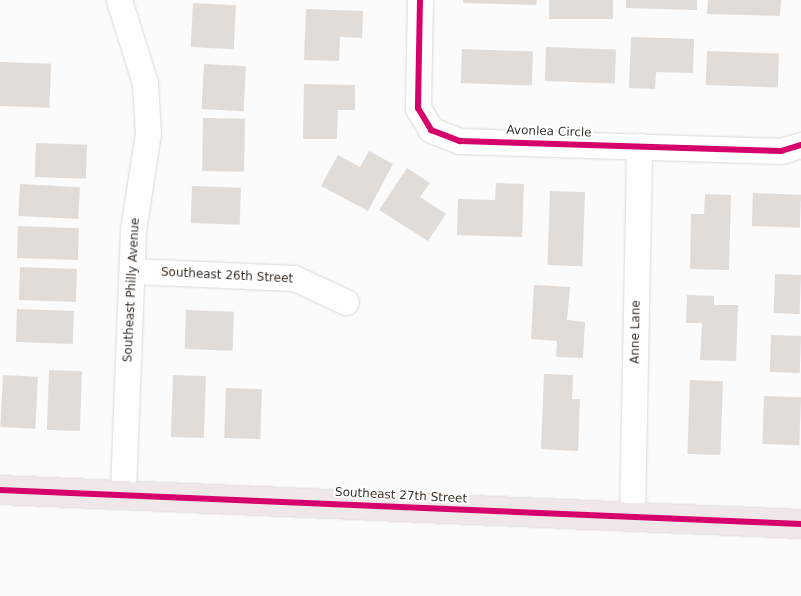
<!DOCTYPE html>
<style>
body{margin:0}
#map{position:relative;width:801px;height:596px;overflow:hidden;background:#fbfbfb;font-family:"DejaVu Sans",sans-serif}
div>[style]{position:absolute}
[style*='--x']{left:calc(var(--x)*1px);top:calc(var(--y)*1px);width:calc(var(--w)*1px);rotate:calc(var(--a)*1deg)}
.building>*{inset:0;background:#e1dcd8;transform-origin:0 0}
.roads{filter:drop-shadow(0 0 1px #ddd8d4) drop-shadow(0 0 1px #ddd8d4)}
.minor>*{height:25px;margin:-12.5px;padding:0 12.5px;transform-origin:12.5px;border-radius:12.5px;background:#fefefe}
.primary>*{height:28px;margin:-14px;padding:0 14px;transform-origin:14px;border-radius:14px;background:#f0e7e8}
.cycleway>*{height:6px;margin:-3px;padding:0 3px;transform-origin:3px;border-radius:3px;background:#d6006c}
span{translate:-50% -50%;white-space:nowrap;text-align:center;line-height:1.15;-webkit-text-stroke:4px #fff;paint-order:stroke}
.street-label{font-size:12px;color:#3c3128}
</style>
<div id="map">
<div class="building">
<div style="clip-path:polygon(463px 0,537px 0,536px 5px,463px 3px)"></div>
<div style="left:549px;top:0;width:64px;height:19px"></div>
<div style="clip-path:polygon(626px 0,697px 0,697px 10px,626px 8px)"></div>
<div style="clip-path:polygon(708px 0,781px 0,780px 16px,707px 14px)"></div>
<div style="left:193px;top:3px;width:43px;height:44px;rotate:3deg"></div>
<div style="clip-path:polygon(306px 9px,363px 11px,362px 38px,340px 37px,339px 61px,304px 60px)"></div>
<div style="clip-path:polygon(631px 37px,694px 39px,693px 73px,656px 72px,655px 89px,629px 88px)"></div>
<div style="left:546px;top:47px;width:70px;height:34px;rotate:2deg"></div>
<div style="left:462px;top:49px;width:71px;height:34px;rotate:2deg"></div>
<div style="left:707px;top:51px;width:72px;height:34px;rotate:2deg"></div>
<div style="left:0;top:62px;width:51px;height:44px;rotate:2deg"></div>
<div style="left:204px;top:64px;width:42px;height:45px;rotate:3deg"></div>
<div style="clip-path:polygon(304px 84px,355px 85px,355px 110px,338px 110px,337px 139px,303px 139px)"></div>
<div style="left:203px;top:118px;width:42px;height:53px;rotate:1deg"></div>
<div style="left:36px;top:143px;width:51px;height:34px;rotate:2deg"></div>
<div style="clip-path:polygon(369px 151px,393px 164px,368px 211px,321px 186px,338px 155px,360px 167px)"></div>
<div style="clip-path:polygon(407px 168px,430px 183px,420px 197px,446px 214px,428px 241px,379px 210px)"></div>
<div style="clip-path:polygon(496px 183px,524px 184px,522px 237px,457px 235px,458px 199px,495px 200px)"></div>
<div style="left:20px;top:184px;width:60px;height:32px;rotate:3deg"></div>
<div style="left:192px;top:186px;width:49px;height:37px;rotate:2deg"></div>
<div style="left:550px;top:191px;width:35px;height:74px;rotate:2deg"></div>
<div style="left:753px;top:193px;width:48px;height:33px;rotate:2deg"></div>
<div style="clip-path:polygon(705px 194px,731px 195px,729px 270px,690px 269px,691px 214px,704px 214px)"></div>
<div style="left:18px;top:226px;width:61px;height:32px;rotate:2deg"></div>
<div style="left:20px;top:267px;width:57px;height:33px;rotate:2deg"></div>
<div style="left:775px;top:274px;width:26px;height:39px;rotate:2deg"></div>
<div style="clip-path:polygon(534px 285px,570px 287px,567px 320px,585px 322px,583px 358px,556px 357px,557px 341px,531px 339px)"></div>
<div style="clip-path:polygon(687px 295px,714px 296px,714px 305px,738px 305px,736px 361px,700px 360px,702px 323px,686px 323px)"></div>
<div style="left:17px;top:309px;width:57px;height:33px;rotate:2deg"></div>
<div style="left:186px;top:310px;width:48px;height:39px;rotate:2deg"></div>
<div style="left:771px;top:335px;width:30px;height:37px;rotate:2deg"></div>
<div style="left:49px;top:370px;width:33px;height:60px;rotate:2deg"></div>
<div style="clip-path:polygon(544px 374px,573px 375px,572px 399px,580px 399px,578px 451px,541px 449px)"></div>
<div style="left:3px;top:375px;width:35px;height:52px;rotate:3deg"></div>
<div style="left:173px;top:375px;width:33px;height:62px;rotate:2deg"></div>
<div style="left:690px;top:380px;width:33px;height:74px;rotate:2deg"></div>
<div style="left:226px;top:388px;width:36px;height:50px;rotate:2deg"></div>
<div style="left:764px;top:396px;width:37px;height:48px;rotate:2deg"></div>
</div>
<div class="roads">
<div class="minor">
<div style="--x:119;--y:0;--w:87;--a:72.6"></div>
<div style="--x:145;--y:83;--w:50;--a:86.6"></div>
<div style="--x:148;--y:133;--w:98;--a:98.8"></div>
<div style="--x:133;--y:230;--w:265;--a:92.2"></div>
<div style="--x:420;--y:0;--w:108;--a:91.1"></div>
<div style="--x:418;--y:108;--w:26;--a:59"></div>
<div style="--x:431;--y:130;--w:31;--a:21"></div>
<div style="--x:460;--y:141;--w:321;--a:1.8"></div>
<div style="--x:781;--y:151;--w:21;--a:-17"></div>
<div style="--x:132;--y:271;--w:162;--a:2.5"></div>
<div style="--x:294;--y:278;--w:57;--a:24.8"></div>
<div style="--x:632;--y:518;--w:372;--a:-88.9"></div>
</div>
<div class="primary">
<div style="--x:0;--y:490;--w:802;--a:2.43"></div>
</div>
</div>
<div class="cycleway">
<div style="--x:420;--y:0;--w:108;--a:91.1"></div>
<div style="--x:418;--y:108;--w:26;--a:59"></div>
<div style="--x:431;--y:130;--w:31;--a:21"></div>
<div style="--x:460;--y:141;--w:321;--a:1.8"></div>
<div style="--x:781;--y:151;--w:21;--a:-17"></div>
<div style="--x:0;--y:490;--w:802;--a:2.43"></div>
</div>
<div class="street-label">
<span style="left:549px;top:132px;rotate:2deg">Avonlea Circle</span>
<span style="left:227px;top:276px;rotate:3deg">Southeast 26th Street</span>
<span style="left:132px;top:290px;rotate:-87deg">Southeast Philly Avenue</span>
<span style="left:636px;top:332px;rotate:-89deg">Anne Lane</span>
<span style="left:401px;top:496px;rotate:3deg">Southeast 27th Street</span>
</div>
</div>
